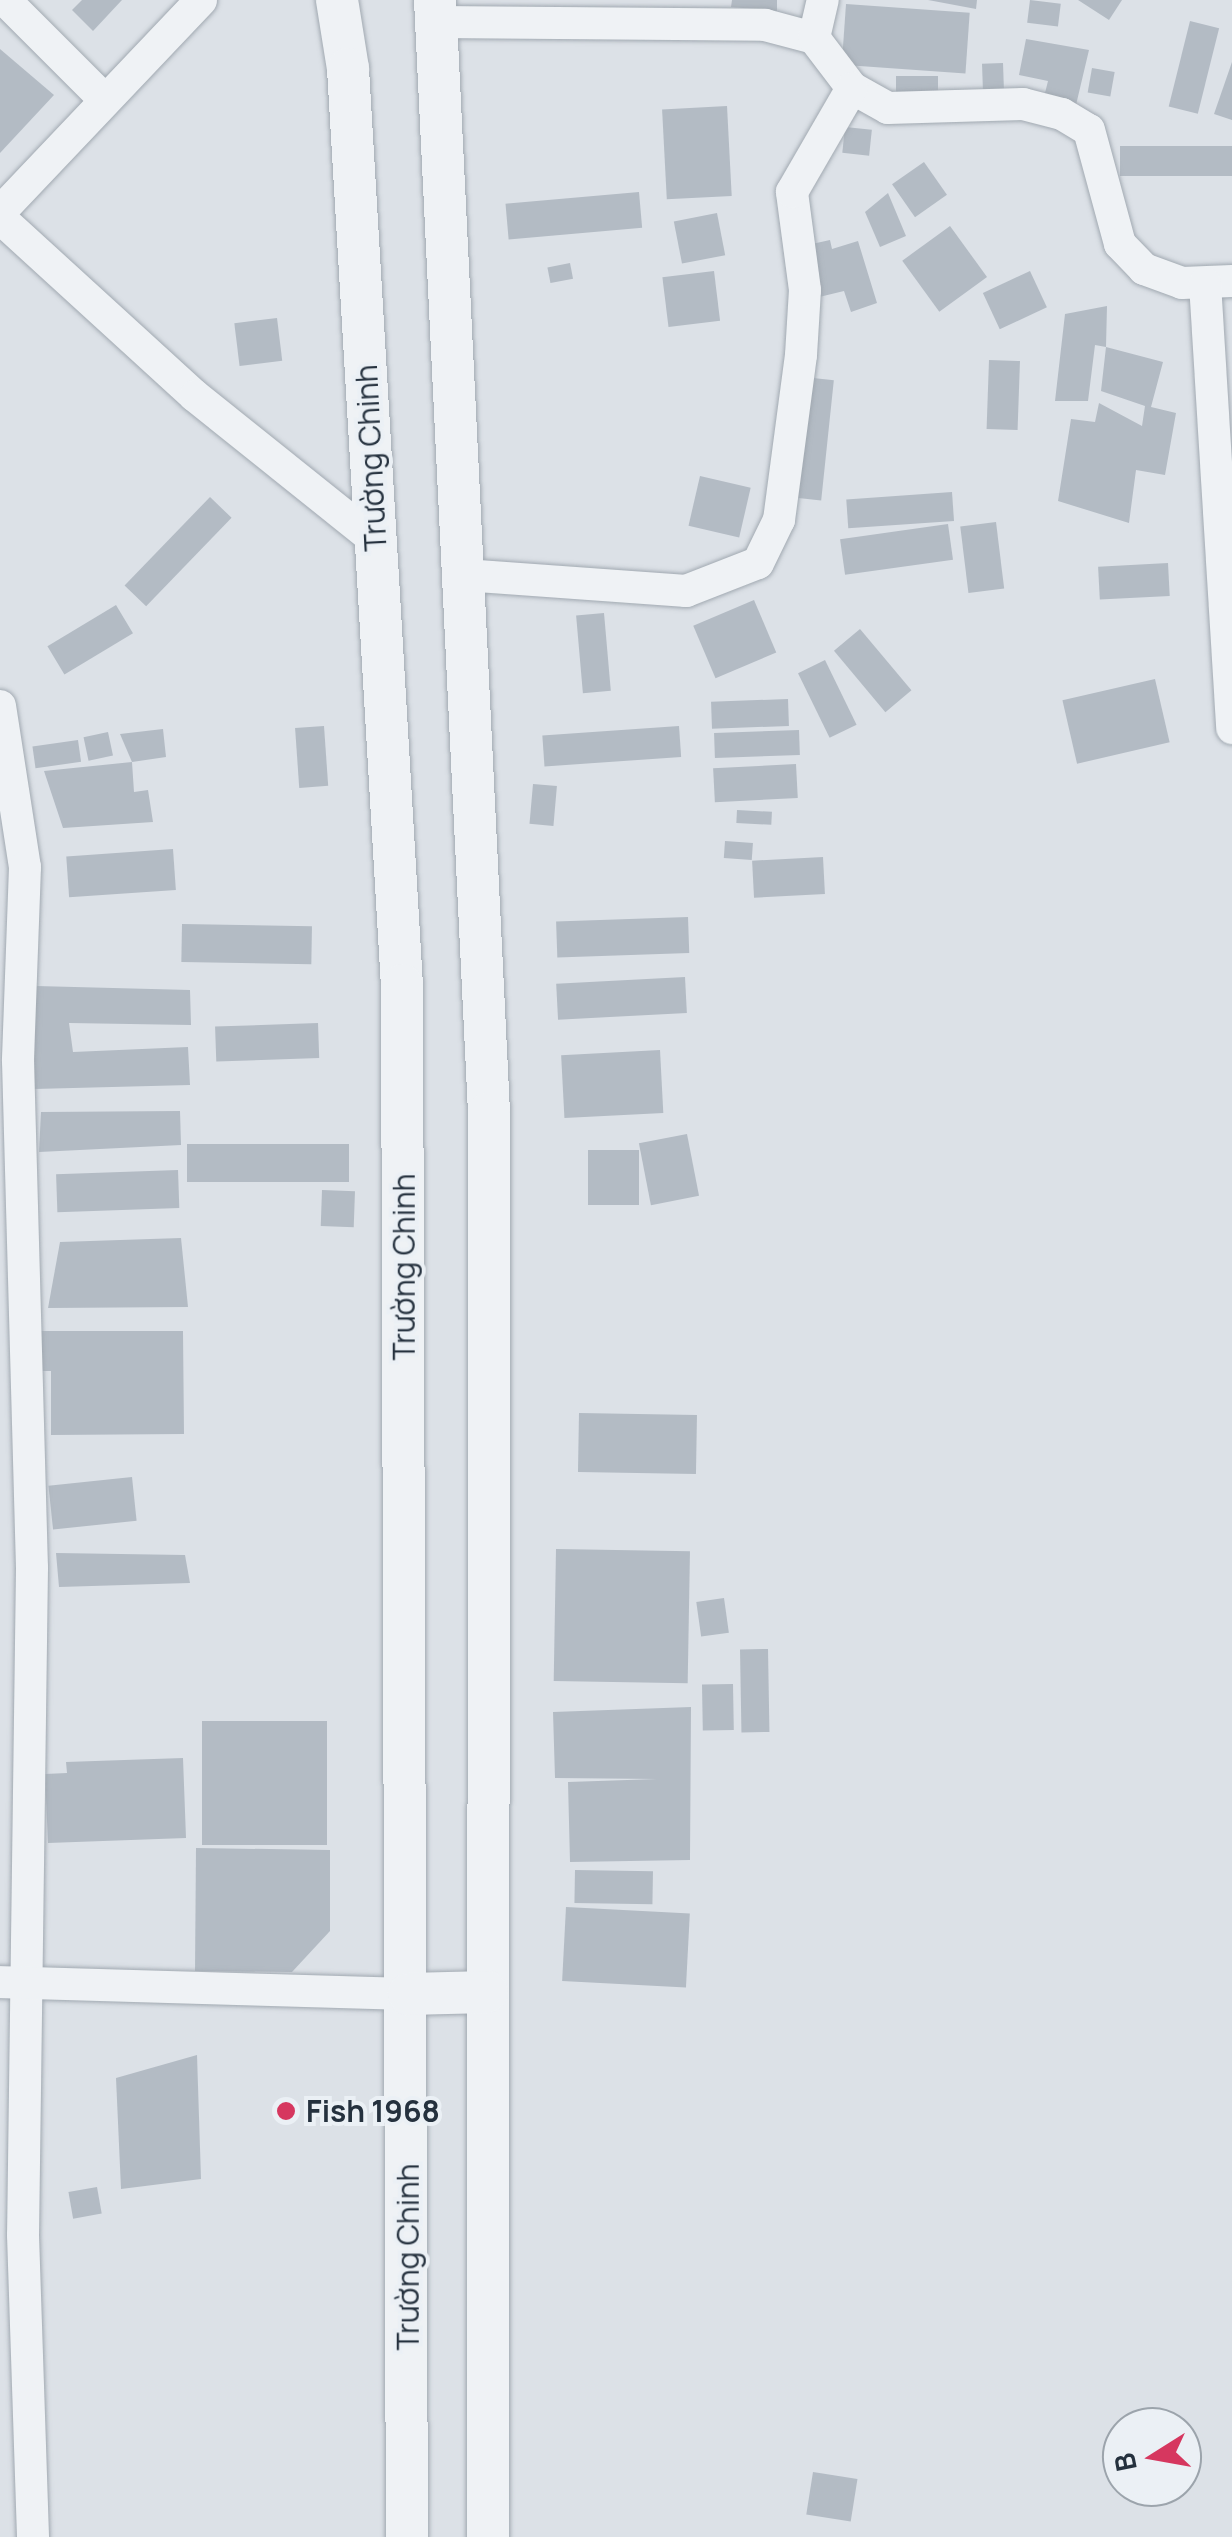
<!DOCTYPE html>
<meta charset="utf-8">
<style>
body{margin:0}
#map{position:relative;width:1232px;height:2537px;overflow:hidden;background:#dce1e7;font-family:Manrope,sans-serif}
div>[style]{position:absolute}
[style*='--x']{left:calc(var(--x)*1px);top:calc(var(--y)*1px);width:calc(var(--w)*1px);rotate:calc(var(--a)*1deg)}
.building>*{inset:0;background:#b3bbc4;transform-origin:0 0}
.roads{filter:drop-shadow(0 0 2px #a1a9b1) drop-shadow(0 0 2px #a1a9b1)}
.minor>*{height:32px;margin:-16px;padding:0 16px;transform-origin:16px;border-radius:16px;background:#eff2f5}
.tertiary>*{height:42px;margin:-21px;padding:0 21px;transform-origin:21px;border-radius:21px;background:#eff2f5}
.dots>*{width:28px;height:28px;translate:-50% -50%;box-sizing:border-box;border:5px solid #ebf0f5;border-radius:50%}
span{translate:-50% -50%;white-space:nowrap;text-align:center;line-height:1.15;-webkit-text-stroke:8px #ebf0f5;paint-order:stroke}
.street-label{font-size:30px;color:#25313e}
.poi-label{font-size:30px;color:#25313e;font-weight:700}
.left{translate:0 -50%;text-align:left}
.north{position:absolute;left:1102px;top:2407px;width:100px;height:100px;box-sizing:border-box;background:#ebf0f5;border:2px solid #9ca4ac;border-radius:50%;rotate:259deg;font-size:28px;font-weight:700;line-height:40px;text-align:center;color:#25313e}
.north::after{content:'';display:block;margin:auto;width:35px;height:45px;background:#d6375f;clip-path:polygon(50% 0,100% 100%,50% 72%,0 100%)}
</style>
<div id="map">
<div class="building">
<div style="clip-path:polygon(82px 0,122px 0,93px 31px,72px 10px)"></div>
<div style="clip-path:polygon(732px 0,777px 0,777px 11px,731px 7px)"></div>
<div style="clip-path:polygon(928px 0,977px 0,976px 9px)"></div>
<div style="left:1030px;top:0;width:31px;height:23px;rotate:7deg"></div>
<div style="clip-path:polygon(1078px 0,1122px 0,1109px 20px)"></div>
<div style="left:846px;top:4px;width:124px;height:61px;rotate:4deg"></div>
<div style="left:1190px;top:21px;width:30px;height:88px;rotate:14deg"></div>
<div style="clip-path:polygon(1026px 39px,1089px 50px,1076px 105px,1044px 97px,1048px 81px,1019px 75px)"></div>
<div style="clip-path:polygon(0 49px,54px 95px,0 153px)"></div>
<div style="clip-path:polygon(1232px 62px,1232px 120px,1214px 114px)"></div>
<div style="left:1003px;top:63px;width:30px;height:21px;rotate:88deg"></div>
<div style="left:1092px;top:68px;width:23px;height:25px;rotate:10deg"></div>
<div style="left:896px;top:76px;width:42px;height:27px"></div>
<div style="left:727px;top:106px;width:90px;height:65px;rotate:87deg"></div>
<div style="left:845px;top:127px;width:27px;height:26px;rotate:6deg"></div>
<div style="left:1232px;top:146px;width:30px;height:112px;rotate:90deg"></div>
<div style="left:924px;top:162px;width:40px;height:39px;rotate:55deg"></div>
<div style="left:639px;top:192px;width:36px;height:134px;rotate:85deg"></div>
<div style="clip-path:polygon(888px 193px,906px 236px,880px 247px,865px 212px)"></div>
<div style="left:717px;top:213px;width:43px;height:44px;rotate:79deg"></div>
<div style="left:950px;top:226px;width:63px;height:59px;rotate:54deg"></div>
<div style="clip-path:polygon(830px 240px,832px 249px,858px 241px,877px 303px,851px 312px,844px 291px,815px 298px,803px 246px)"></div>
<div style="left:570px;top:263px;width:16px;height:23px;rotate:79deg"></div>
<div style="left:714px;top:271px;width:50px;height:52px;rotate:83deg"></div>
<div style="left:1030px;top:271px;width:40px;height:52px;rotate:65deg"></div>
<div style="clip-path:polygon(1107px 306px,1106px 347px,1095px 345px,1088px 401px,1055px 401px,1065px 314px)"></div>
<div style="left:277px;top:318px;width:43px;height:43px;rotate:83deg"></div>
<div style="clip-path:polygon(1106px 347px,1163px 362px,1151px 407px,1176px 413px,1165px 475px,1136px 470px,1129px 523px,1058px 501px,1071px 419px,1095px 422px,1099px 403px,1142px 426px,1145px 406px,1101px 391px)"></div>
<div style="left:989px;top:360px;width:31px;height:69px;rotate:2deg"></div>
<div style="left:804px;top:377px;width:30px;height:121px;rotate:6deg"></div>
<div style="left:700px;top:476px;width:52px;height:51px;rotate:13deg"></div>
<div style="left:952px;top:492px;width:29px;height:106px;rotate:86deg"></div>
<div style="left:210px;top:497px;width:30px;height:123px;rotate:44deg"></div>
<div style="left:996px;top:522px;width:67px;height:36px;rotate:83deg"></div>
<div style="left:948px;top:524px;width:36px;height:109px;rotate:82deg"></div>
<div style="left:1168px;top:563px;width:33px;height:70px;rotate:87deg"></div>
<div style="left:754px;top:600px;width:57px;height:66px;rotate:67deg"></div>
<div style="left:116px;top:605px;width:33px;height:80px;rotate:59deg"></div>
<div style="left:604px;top:613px;width:78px;height:28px;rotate:85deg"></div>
<div style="left:860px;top:629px;width:80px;height:34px;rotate:50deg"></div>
<div style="left:825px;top:660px;width:72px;height:30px;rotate:64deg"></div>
<div style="left:1155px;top:679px;width:65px;height:95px;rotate:77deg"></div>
<div style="left:788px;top:699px;width:27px;height:77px;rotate:88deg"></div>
<div style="left:324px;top:726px;width:60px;height:29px;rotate:86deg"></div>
<div style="left:679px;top:726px;width:31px;height:137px;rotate:86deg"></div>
<div style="clip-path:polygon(163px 729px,166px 757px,132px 762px,120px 734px)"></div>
<div style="left:799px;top:730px;width:25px;height:85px;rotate:88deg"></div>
<div style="left:108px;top:732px;width:24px;height:25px;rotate:78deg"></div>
<div style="left:78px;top:740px;width:22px;height:46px;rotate:82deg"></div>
<div style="clip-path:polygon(132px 762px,134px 792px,148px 790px,153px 822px,63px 828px,44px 771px)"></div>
<div style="left:796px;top:764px;width:34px;height:83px;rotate:87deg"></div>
<div style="left:533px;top:784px;width:24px;height:40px;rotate:5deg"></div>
<div style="left:737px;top:810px;width:35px;height:13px;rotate:3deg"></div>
<div style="left:725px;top:841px;width:28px;height:17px;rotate:4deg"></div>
<div style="left:173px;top:849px;width:41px;height:107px;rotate:86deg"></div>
<div style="left:823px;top:857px;width:37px;height:71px;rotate:87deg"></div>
<div style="left:688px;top:917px;width:36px;height:132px;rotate:88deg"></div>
<div style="left:182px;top:924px;width:130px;height:38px;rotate:1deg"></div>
<div style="left:685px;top:977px;width:36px;height:129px;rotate:87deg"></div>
<div style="clip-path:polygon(36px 986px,190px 990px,191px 1025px,69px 1023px,73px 1052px,188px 1047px,190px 1085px,34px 1089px)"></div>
<div style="left:318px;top:1023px;width:35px;height:103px;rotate:88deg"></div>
<div style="left:660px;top:1050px;width:63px;height:99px;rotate:87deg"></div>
<div style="clip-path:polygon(180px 1111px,181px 1145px,39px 1152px,41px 1112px)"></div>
<div style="left:687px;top:1134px;width:63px;height:49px;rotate:79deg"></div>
<div style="left:187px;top:1144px;width:162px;height:38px"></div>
<div style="left:588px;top:1150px;width:51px;height:55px"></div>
<div style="left:178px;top:1170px;width:38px;height:122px;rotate:88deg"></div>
<div style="left:322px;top:1190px;width:33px;height:36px;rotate:2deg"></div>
<div style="clip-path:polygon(181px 1238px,188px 1307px,48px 1308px,60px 1242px)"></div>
<div style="clip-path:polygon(32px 1331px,183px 1331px,184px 1434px,51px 1435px,51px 1371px,33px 1371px)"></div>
<div style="left:579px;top:1413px;width:118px;height:59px;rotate:1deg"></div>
<div style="left:132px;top:1477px;width:44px;height:84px;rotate:84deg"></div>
<div style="left:556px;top:1549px;width:134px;height:132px;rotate:1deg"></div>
<div style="clip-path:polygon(56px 1553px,185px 1555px,190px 1583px,59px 1587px)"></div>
<div style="left:724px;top:1598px;width:35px;height:28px;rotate:82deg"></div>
<div style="left:768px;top:1649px;width:83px;height:28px;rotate:89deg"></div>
<div style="left:733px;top:1684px;width:46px;height:31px;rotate:89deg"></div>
<div style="clip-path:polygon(691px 1707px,690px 1860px,570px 1862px,568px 1782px,657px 1779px,555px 1778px,553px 1712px)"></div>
<div style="left:202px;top:1721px;width:125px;height:124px"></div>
<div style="clip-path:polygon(183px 1758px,186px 1838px,48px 1843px,45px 1774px,67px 1773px,66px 1762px)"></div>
<div style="clip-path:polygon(196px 1848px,330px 1850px,330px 1931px,292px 1972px,195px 1971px)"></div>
<div style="left:575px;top:1870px;width:78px;height:33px;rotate:1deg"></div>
<div style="left:566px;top:1907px;width:124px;height:74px;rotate:3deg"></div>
<div style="clip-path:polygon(197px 2055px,201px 2179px,121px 2189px,116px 2078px)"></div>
<div style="left:97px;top:2187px;width:27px;height:29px;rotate:80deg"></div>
<div style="left:813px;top:2472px;width:45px;height:43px;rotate:9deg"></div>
</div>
<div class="roads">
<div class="minor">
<div style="--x:5;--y:0;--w:140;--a:45"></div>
<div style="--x:438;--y:22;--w:327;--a:0.5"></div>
<div style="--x:765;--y:25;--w:51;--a:14.9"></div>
<div style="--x:814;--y:38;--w:63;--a:52.8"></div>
<div style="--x:852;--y:88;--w:41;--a:29.1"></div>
<div style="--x:888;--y:108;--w:135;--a:-1.7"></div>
<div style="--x:1023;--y:104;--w:40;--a:14.4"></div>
<div style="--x:1062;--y:114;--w:31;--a:31"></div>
<div style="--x:1089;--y:130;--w:118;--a:74.8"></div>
<div style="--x:1120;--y:244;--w:35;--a:46"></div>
<div style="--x:1144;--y:269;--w:40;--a:20.2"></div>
<div style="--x:1182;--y:283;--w:50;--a:-2.3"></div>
<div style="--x:814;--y:38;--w:39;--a:-77"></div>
<div style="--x:0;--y:212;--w:292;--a:-46.5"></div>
<div style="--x:0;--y:218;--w:264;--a:42.4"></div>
<div style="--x:195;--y:396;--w:232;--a:38.7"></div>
<div style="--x:1205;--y:283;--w:446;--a:86.5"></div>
<div style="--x:464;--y:575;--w:223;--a:4.1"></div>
<div style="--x:686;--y:591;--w:77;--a:-21.3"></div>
<div style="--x:758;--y:563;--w:48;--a:-64"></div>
<div style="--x:779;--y:520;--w:166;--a:-82.4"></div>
<div style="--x:801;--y:355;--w:65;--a:-86.5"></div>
<div style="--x:805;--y:290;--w:99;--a:-97.6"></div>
<div style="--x:792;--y:192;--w:120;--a:-60"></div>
<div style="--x:0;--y:706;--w:163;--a:81.2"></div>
<div style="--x:25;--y:867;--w:194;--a:92.1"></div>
<div style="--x:18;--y:1061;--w:507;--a:88.42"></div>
<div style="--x:32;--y:1568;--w:667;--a:90.77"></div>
<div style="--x:23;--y:2235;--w:302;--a:88.1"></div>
<div style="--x:0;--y:1982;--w:409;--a:1.7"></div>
</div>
<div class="tertiary">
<div style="--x:337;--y:0;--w:70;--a:80.9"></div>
<div style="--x:348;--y:69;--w:918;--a:86.63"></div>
<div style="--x:402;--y:985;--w:1552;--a:89.82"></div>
<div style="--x:435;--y:0;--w:1114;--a:87.22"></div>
<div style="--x:489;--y:1113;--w:1424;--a:90.04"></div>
<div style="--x:409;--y:1994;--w:78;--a:-1.5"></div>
</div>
</div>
<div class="dots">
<div style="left:286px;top:2111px;background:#d6375f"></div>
</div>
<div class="street-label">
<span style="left:371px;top:458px;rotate:-93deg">Trường Chinh</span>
<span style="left:404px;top:1267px;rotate:-90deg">Trường Chinh</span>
<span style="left:408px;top:2257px;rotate:-90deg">Trường Chinh</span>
</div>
<div class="poi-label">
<span class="left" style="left:306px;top:2111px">Fish 1968</span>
</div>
<div class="north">B</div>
</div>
